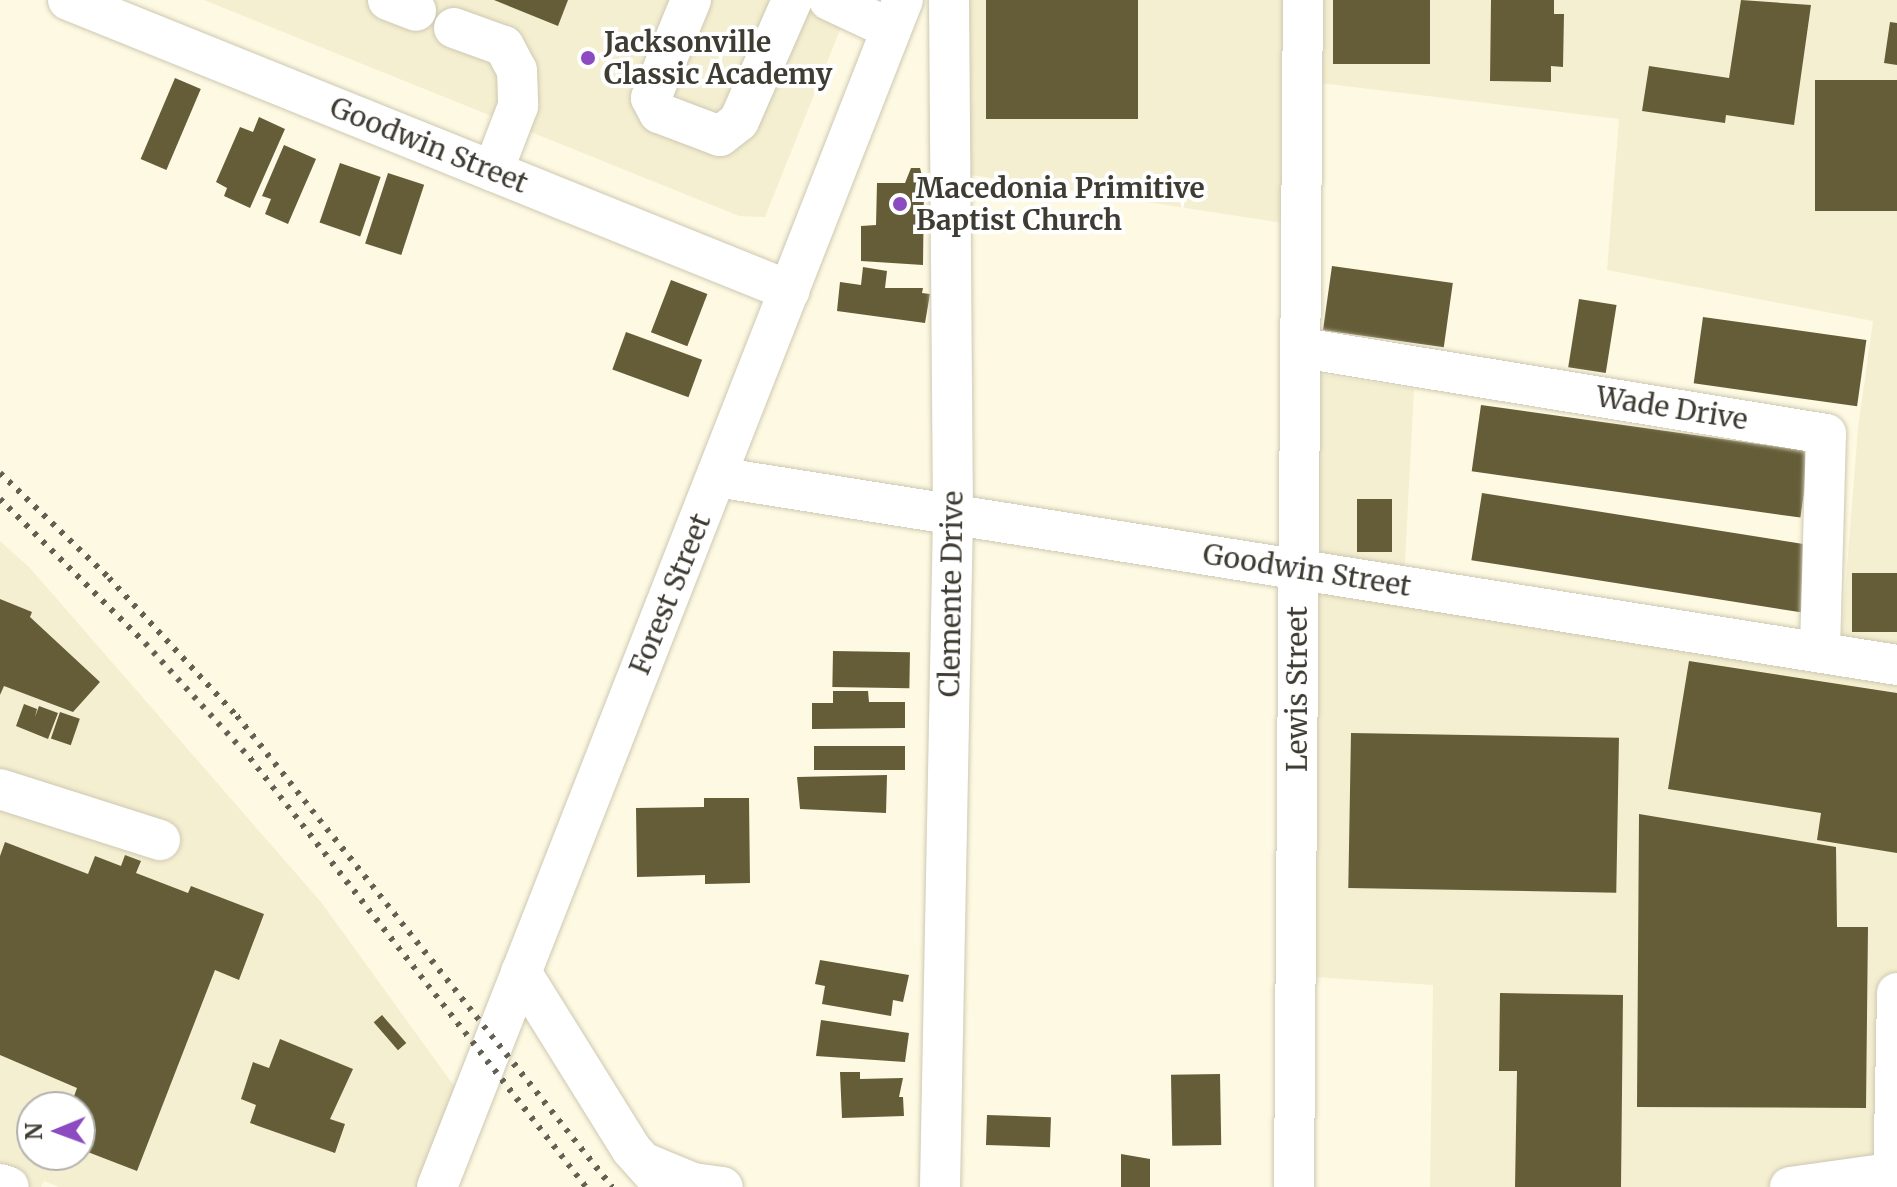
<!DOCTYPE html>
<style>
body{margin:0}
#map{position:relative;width:1897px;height:1187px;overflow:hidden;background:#fef9e2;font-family:Merriweather,serif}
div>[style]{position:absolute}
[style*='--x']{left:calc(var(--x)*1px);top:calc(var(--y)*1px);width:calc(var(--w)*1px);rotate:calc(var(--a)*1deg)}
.built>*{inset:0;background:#f5efd1}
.building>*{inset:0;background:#655d38;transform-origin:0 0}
.roads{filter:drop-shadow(0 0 2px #cdc8b2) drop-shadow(0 0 2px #cdc8b2)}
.minor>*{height:40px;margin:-20px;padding:0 20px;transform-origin:20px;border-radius:20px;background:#fff}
.rail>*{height:6px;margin-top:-3px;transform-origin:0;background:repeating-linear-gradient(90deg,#625f53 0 4px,transparent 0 12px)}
.dots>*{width:22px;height:22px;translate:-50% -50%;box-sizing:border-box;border:4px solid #fff;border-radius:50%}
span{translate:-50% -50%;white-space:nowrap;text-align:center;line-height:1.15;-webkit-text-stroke:8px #fff;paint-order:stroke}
.poi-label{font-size:28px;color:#3e3c33;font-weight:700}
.left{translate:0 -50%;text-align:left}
.street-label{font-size:28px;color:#3e3c33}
.north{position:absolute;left:16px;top:1091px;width:80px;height:80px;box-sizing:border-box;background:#fff;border:2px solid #b2b1ad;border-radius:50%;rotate:269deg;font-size:22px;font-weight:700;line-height:32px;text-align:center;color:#3e3c33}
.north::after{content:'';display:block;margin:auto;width:28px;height:36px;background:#8c4bc0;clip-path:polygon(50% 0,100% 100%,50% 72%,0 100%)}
</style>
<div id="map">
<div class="built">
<div style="clip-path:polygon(204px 0,852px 0,765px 217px,739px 216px)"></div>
<div style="clip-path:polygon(932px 0,1897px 0,1897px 1187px,1430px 1187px,1433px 985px,1314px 977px,1317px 374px,1414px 389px,1403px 600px,1839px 669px,1858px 428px,1873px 321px,1607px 270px,1619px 119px,1286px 79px,1283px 223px,938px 170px)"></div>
<div style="clip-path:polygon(evenodd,0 541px,29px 567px,321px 902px,457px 1090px,417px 1187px,59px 1187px,44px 1181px,41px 1187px,0 1187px,0 541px,32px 1107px,80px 1107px,80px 1155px,32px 1155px,32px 1107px)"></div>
</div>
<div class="building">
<div style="clip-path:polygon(494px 0,568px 0,558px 26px)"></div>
<div style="left:986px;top:0;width:152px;height:119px"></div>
<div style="left:1333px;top:0;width:97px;height:64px"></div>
<div style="clip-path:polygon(1491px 0,1554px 0,1554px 14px,1564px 14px,1563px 67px,1551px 66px,1551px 82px,1490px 81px)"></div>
<div style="clip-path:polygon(1741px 0,1811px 5px,1794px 125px,1726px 115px,1725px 123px,1642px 111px,1649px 66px,1729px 78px)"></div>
<div style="clip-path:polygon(1890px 22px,1897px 23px,1897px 65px,1884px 63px)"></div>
<div style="left:175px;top:78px;width:28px;height:88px;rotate:23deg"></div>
<div style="left:1897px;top:80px;width:131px;height:82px;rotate:90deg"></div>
<div style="clip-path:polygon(259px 117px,285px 129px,250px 208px,224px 196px,227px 188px,216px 182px,240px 127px,253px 132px)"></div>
<div style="clip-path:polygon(284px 145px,316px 159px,288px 224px,265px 214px,271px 199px,262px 196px)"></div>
<div style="left:340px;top:163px;width:43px;height:63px;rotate:19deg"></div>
<div style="clip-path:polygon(911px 168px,920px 168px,924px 184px,923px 265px,861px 261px,861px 226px,876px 225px,877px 183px,905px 183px)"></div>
<div style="left:388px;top:173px;width:38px;height:74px;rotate:18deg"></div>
<div style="left:1332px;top:266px;width:122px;height:65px;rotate:8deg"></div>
<div style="clip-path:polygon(863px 267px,887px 271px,885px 288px,923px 288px,922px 293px,930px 294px,925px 323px,837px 311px,840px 282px,861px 285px)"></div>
<div style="left:671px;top:280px;width:39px;height:56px;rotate:21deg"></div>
<div style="left:1579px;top:299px;width:38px;height:69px;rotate:9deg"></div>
<div style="left:1703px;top:317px;width:165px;height:67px;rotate:8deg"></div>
<div style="left:626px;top:332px;width:81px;height:40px;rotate:20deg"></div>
<div style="left:1481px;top:405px;width:332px;height:67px;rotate:8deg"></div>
<div style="left:1482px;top:493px;width:335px;height:68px;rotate:9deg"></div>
<div style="left:1357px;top:499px;width:35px;height:53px"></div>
<div style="left:1852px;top:573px;width:45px;height:59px"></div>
<div style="clip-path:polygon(0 599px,32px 612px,30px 617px,100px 682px,73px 712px,4px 686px,0 695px)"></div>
<div style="left:833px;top:651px;width:77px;height:36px;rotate:1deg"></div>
<div style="clip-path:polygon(1689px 661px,1897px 693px,1897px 853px,1817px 840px,1821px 813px,1668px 789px)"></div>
<div style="clip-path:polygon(833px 691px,868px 691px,869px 702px,905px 702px,905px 728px,812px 729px,812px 703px,833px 703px)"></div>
<div style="clip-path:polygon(24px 704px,37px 709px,35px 717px,39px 706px,58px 713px,48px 739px,16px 726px)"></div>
<div style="left:60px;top:712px;width:21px;height:28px;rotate:19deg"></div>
<div style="left:1351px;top:733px;width:268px;height:155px;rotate:1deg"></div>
<div style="left:814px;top:746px;width:91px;height:24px"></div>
<div style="clip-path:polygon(887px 775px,886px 813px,800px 809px,797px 777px)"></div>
<div style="clip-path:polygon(704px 798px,749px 798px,750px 883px,705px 884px,705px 875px,637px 877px,636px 808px,704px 807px)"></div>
<div style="clip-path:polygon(1639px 814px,1836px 847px,1837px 927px,1868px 927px,1866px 1108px,1637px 1107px)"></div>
<div style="clip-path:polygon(5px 842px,88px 874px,95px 856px,121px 866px,125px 855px,141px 861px,136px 873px,188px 893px,191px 886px,264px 914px,239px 980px,215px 970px,137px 1171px,80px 1149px,80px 1107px,70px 1107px,77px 1088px,0 1055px,0 856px)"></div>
<div style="clip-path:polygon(820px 960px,909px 975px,903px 1002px,893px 1000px,891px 1016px,822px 1004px,825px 986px,815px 984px)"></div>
<div style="clip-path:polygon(1500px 993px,1623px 995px,1621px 1187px,1515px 1187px,1517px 1071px,1499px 1071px)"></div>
<div style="left:382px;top:1015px;width:37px;height:11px;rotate:49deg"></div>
<div style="clip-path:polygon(821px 1020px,909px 1033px,905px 1062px,816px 1056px)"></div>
<div style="clip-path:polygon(280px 1039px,353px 1069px,330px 1119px,345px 1124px,335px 1153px,250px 1123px,256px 1105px,241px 1099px,253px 1062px,269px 1068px)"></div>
<div style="clip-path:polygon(840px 1072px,860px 1072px,860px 1079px,903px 1078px,899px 1097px,903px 1097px,904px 1116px,842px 1118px)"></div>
<div style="left:1220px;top:1074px;width:71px;height:49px;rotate:89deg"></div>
<div style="left:987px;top:1115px;width:64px;height:30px;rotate:2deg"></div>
<div style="clip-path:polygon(1121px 1154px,1150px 1159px,1150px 1187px,1121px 1187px)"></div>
</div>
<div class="roads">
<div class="minor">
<div style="--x:68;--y:0;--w:778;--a:21.95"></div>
<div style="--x:388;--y:0;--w:30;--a:21"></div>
<div style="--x:691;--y:0;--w:106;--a:112.2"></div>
<div style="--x:651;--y:98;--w:17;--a:62"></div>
<div style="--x:659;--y:113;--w:65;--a:20.7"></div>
<div style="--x:720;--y:136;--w:24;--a:-38"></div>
<div style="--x:739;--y:121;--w:132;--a:-66.3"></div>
<div style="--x:829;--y:0;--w:68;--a:25.1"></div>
<div style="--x:454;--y:28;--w:53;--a:19.8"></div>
<div style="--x:504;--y:46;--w:27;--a:62"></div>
<div style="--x:517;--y:70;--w:36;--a:88"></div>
<div style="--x:518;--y:106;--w:70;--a:111"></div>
<div style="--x:1302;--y:348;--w:531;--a:9.32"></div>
<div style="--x:1826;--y:434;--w:218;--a:91.6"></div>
<div style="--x:717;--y:477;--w:1195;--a:9.05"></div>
<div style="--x:0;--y:789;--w:168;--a:17.7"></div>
<div style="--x:521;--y:972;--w:208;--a:58.1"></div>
<div style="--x:631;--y:1149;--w:51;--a:48.2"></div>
<div style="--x:645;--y:1163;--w:52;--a:22.6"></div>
<div style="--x:693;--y:1183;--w:30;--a:8"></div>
<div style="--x:0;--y:1184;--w:9;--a:18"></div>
<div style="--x:437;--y:1187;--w:1275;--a:-68.57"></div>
<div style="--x:940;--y:1187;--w:669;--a:-88.89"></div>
<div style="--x:953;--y:518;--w:518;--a:-90.44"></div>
<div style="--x:1294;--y:1187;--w:1187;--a:-89.57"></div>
<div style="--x:1790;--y:1187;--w:108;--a:-8"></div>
<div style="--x:1893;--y:1187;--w:194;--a:-88.8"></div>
</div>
</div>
<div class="rail">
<div style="--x:0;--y:473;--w:151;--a:43.9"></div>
<div style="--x:109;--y:578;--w:188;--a:47.2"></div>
<div style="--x:237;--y:716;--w:602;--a:51.47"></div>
<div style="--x:0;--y:499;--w:204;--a:44.8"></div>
<div style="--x:145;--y:643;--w:156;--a:47.6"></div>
<div style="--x:250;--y:758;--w:545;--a:51.93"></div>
</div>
<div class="dots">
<div style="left:588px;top:58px;background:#8c4bc0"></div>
<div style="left:900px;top:204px;background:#8c4bc0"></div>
</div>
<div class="poi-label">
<span class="left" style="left:604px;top:58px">Jacksonville<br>Classic Academy</span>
<span class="left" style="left:916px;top:204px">Macedonia Primitive<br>Baptist Church</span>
</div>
<div class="street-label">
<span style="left:429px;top:145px;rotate:22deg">Goodwin Street</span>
<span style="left:1672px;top:408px;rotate:9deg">Wade Drive</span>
<span style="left:1307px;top:570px;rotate:9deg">Goodwin Street</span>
<span style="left:670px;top:594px;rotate:-68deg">Forest Street</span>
<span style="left:951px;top:594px;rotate:-89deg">Clemente Drive</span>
<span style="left:1297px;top:689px;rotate:-90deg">Lewis Street</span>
</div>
<div class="north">N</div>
</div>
